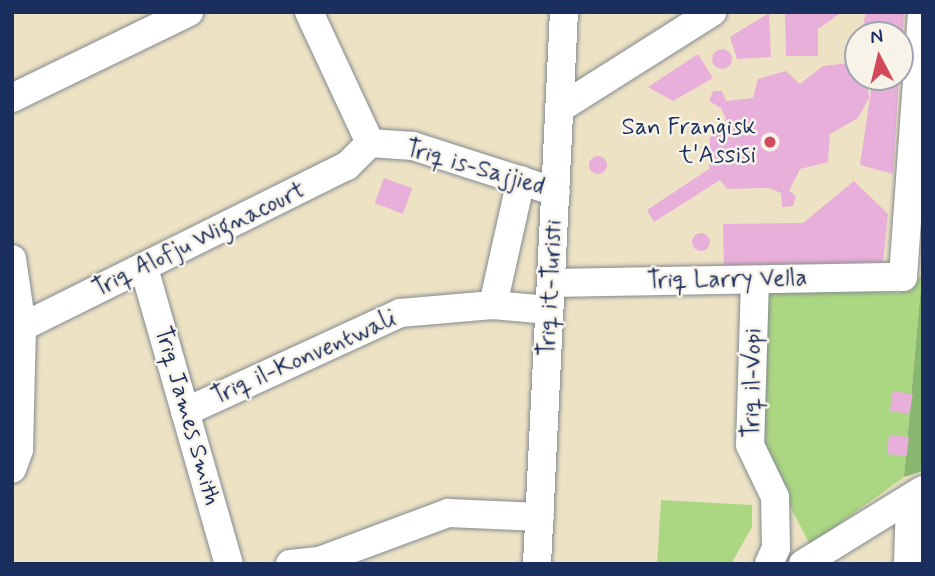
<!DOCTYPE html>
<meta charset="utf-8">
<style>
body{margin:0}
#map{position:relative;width:935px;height:576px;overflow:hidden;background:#ede3c4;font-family:Mynerve,sans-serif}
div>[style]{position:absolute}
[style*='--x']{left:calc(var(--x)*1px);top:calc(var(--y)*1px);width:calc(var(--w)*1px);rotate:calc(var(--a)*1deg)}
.green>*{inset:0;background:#abd682}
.forest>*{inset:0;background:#88b770}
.building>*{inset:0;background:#e7afd9;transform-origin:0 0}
.round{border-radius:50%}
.roads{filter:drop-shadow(0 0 2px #848991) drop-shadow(0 0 2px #848991)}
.minor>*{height:28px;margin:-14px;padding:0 14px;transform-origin:14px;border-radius:14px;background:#fff}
.dots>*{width:19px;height:19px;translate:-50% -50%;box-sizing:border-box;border:4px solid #f7f3e8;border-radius:50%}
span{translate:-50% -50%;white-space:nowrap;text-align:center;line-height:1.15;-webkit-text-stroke:5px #f7f3e8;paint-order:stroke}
.poi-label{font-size:24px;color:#1b2f5e}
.right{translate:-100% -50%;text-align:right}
.street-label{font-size:24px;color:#1b2f5e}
.frame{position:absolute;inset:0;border:14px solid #1b2f5e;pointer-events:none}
.north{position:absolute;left:844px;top:21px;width:70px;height:70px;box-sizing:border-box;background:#f7f3e8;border:2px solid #9fa5b1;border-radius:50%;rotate:353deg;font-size:19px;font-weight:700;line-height:28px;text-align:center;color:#1b2f5e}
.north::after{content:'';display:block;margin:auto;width:24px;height:32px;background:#d1495b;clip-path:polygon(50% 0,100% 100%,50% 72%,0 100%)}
</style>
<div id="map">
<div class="green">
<div style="clip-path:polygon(922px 275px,904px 477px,810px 545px,770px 467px,762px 429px,763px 287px,899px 293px)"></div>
<div style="clip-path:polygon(661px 500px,752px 505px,752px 527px,731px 564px,657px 564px)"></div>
</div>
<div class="forest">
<div style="clip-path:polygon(922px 275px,923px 471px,904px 477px)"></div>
</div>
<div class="building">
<div style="clip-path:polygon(785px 12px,842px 12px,818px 29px,818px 56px,786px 56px)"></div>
<div style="clip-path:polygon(866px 12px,904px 12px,902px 40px,900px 35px,861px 35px)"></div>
<div style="clip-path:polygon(769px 13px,771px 57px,737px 59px,730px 37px)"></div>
<div class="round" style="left:712px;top:49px;width:20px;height:20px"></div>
<div style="clip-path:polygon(698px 54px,713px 78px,673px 101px,648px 87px)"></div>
<div style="clip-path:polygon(849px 63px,858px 68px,858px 77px,867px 77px,869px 98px,858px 118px,830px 134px,828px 162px,800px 169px,789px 191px,796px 196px,793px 206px,782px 207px,781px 193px,769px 188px,727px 189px,720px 180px,654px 222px,647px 210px,709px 169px,710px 138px,726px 119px,721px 108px,709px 101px,713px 91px,722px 91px,726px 101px,753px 98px,758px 79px,786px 71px,800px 84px,823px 66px)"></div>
<div style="clip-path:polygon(873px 77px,899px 77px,893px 174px,860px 165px)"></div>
<div class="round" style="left:589px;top:156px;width:18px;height:18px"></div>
<div style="left:384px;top:178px;width:30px;height:27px;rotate:20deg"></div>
<div style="clip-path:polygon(854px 181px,888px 214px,883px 262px,724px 265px,723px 224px,803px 223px)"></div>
<div class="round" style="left:692px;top:233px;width:18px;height:18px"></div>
<div style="left:893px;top:391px;width:20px;height:20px;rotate:9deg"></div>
<div style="left:889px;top:435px;width:20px;height:19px;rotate:6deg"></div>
</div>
<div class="roads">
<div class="minor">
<div style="--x:309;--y:12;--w:145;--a:65"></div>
<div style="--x:12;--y:98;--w:197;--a:-25.9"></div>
<div style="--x:562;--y:107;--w:178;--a:-32.3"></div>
<div style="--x:370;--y:143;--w:43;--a:4"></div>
<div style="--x:413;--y:146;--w:150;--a:17.8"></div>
<div style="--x:12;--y:259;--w:69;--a:81.6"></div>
<div style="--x:22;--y:327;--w:123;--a:91.4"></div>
<div style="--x:19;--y:450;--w:20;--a:110"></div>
<div style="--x:144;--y:268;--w:308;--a:74"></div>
<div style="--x:755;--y:280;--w:165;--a:91.7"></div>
<div style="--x:750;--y:445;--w:58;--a:64.3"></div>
<div style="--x:775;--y:497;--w:51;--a:88.9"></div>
<div style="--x:776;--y:548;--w:17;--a:114"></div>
<div style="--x:551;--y:283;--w:352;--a:-1"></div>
<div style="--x:903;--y:277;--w:266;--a:-85.9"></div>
<div style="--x:493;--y:305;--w:128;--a:-77.4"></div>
<div style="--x:22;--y:327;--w:363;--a:-26.4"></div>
<div style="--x:347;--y:166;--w:33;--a:-45"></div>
<div style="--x:185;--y:412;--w:237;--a:-24.7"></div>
<div style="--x:400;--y:313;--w:93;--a:-4.9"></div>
<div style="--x:493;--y:305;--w:56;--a:5.1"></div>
<div style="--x:290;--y:564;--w:29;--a:-6"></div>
<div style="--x:319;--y:561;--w:138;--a:-20.4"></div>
<div style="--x:448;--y:513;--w:92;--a:2.5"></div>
<div style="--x:537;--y:564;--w:553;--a:-87.2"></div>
<div style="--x:803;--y:564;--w:141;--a:-31.7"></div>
<div style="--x:908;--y:564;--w:65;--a:-88.2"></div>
</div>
</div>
<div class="dots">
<div style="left:770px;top:142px;background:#d1495b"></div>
</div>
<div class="poi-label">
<span class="right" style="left:756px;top:142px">San Franġisk<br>t'Assisi</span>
</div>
<div class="street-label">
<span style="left:475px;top:168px;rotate:16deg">Triq is-Sajjied</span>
<span style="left:199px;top:240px;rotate:-26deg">Triq Alofju Wignacourt</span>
<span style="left:727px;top:280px;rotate:-1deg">Triq Larry Vella</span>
<span style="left:551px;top:288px;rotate:-87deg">Triq it-Turisti</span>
<span style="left:304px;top:358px;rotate:-24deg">Triq il-Konventwali</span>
<span style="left:753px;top:383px;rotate:-89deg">Triq il-Vopi</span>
<span style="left:187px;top:416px;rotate:74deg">Triq James Smith</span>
</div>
<div class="frame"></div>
<div class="north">N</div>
</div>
